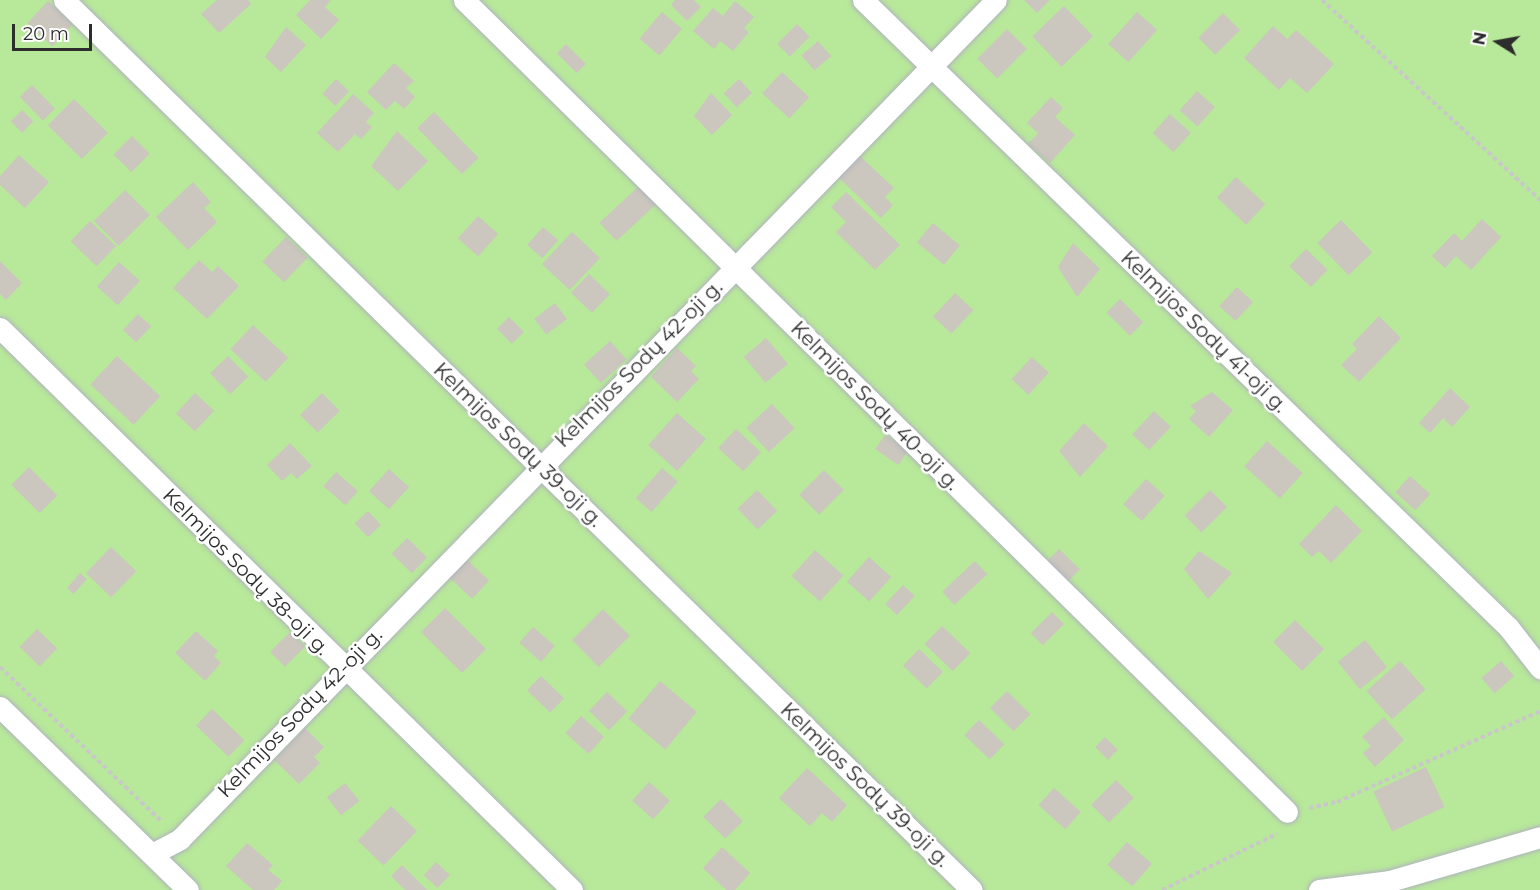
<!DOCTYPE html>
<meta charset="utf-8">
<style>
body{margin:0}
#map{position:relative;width:1540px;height:890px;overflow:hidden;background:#efe8df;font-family:Montserrat,sans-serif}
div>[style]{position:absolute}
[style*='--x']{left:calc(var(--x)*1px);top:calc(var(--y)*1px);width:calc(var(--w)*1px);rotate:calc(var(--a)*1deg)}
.green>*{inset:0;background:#b8e89a;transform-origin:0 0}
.building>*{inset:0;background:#cbc6be;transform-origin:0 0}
.path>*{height:4px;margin-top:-2px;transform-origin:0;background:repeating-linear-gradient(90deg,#c8c8c8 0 4.5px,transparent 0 7.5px)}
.roads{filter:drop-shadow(0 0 2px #afb3bd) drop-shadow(0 0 2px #afb3bd)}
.minor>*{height:21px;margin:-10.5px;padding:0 10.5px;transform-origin:10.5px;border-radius:10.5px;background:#fff}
span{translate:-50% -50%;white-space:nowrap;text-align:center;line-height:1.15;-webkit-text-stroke:5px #fff;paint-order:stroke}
.street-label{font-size:20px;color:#2d2d2d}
.north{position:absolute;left:1468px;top:12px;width:60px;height:60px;-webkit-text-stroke:4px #fff;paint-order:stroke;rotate:281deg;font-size:16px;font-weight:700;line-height:24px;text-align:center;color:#2d2d2d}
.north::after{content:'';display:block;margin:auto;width:21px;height:27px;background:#2d2d2d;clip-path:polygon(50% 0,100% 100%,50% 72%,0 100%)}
.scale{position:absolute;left:12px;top:24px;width:80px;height:27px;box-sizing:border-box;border:3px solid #2d2d2d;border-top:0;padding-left:8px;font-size:18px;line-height:21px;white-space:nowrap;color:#2d2d2d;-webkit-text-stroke:4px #fff;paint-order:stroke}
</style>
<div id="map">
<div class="green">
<div style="left:0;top:0;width:1540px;height:890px"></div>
</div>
<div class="building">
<div style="clip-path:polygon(217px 0,248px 0,251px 4px,219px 33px,201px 14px)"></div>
<div style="clip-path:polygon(310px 0,331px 0,325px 7px,339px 20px,321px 39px,296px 15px)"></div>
<div style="clip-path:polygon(675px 0,694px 0,701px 7px,687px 21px,671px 5px)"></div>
<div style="clip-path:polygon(1024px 0,1050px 0,1037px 13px)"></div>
<div style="left:48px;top:1px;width:34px;height:30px;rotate:43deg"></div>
<div style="clip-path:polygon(735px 1px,754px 17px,744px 28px,749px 32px,733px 51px,720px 41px,714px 49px,693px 31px,713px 8px,723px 16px)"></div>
<div style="left:1064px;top:6px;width:42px;height:44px;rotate:46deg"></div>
<div style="left:662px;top:12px;width:26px;height:35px;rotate:40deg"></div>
<div style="left:1137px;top:12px;width:27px;height:43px;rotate:42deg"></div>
<div style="left:1223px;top:13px;width:24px;height:35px;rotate:45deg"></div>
<div style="left:797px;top:24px;width:18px;height:28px;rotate:45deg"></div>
<div style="clip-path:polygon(1273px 26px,1287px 39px,1296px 30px,1334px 64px,1307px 93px,1290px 78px,1279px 90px,1244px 58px)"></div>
<div style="clip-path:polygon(286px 27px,306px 45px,281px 72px,265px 57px)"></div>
<div style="left:1007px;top:29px;width:28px;height:42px;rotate:45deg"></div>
<div style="left:818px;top:41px;width:20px;height:22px;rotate:49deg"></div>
<div style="left:566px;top:44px;width:28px;height:13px;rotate:45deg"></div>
<div style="clip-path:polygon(394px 63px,414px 81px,406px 88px,415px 97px,404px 109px,395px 101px,386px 110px,367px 92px)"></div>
<div style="left:782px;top:72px;width:37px;height:29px;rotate:43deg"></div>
<div style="left:336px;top:79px;width:18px;height:20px;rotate:43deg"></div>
<div style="left:739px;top:79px;width:19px;height:21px;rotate:47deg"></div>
<div style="left:32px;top:85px;width:33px;height:17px;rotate:46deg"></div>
<div style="left:1197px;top:91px;width:24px;height:26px;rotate:42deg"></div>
<div style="clip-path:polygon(711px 93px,732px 115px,712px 135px,694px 116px)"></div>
<div style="clip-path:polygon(353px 94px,374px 113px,366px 122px,372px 127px,361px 139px,355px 134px,338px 152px,317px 133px)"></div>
<div style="clip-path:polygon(1051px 97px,1063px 108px,1055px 117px,1075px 135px,1050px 163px,1028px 144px,1038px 133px,1027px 123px)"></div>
<div style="left:74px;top:99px;width:48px;height:37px;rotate:45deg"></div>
<div style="left:22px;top:110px;width:16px;height:16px;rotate:45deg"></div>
<div style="left:434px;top:112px;width:64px;height:23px;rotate:46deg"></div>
<div style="left:1170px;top:114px;width:28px;height:26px;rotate:42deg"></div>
<div style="clip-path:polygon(397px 131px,428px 161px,398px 191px,371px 166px)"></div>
<div style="left:132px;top:136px;width:25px;height:26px;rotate:45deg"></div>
<div style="clip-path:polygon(19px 155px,49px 182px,25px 208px,0 185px,0 176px)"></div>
<div style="clip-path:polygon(860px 156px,894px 188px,885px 197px,893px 205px,881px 218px,839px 178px)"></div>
<div style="left:1236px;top:177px;width:40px;height:28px;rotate:43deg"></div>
<div style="clip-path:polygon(193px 182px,211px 202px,204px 208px,217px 222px,188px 250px,156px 217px)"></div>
<div style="left:639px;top:186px;width:25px;height:54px;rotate:47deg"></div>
<div style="left:125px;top:190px;width:35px;height:44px;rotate:45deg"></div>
<div style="clip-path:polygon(846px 192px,900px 245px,875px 270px,836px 232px,846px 222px,831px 207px)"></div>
<div style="left:478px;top:216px;width:27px;height:30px;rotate:42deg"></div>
<div style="clip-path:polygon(1482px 219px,1501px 237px,1471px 270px,1456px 256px,1445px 268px,1432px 256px,1454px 233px,1462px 241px)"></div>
<div style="left:1341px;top:220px;width:45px;height:33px;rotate:46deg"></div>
<div style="left:90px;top:221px;width:36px;height:28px;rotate:44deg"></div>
<div style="left:933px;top:223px;width:35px;height:25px;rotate:40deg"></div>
<div style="left:543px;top:227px;width:20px;height:24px;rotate:41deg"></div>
<div style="left:572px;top:232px;width:38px;height:44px;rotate:43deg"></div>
<div style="left:286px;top:237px;width:30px;height:34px;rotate:44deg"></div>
<div style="clip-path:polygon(1073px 243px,1100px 269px,1077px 297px,1058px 267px)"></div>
<div style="left:1306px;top:249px;width:30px;height:24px;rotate:44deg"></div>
<div style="clip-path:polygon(199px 260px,212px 272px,218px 266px,239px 286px,207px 319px,173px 288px)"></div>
<div style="clip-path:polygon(0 261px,22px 283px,6px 300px,0 294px)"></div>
<div style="left:119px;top:262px;width:28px;height:33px;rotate:42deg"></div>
<div style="left:589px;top:274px;width:29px;height:26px;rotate:44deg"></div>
<div style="left:1237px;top:287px;width:22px;height:26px;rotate:43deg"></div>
<div style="left:955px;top:293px;width:25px;height:32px;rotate:43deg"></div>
<div style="left:1120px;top:299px;width:33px;height:19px;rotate:45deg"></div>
<div style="left:555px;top:303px;width:20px;height:26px;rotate:53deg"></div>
<div style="left:138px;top:314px;width:18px;height:22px;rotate:43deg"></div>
<div style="clip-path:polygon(1379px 316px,1401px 338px,1359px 382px,1341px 365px,1357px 349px,1352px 344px)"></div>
<div style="left:509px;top:317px;width:21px;height:17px;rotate:45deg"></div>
<div style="left:253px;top:325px;width:48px;height:33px;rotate:43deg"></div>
<div style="left:766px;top:338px;width:34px;height:29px;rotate:50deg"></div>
<div style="left:610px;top:341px;width:25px;height:35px;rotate:48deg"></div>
<div style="clip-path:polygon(677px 348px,696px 366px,691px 371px,699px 379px,677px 402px,651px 377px)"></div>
<div style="left:117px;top:356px;width:59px;height:39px;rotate:43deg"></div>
<div style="left:228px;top:356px;width:29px;height:25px;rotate:46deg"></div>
<div style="left:1032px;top:357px;width:23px;height:30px;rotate:43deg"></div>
<div style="clip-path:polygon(1450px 388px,1470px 407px,1452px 427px,1443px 418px,1430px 433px,1419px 423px)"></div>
<div style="clip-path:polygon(1212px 392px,1233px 410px,1209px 437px,1189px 419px,1196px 411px,1190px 406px)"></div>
<div style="left:195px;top:393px;width:26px;height:28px;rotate:43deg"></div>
<div style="left:322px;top:393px;width:25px;height:31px;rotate:45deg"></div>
<div style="left:772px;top:404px;width:33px;height:35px;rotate:47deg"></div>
<div style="left:1154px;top:411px;width:23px;height:32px;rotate:43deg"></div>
<div style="left:677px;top:413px;width:39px;height:43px;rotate:42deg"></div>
<div style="clip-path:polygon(1084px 423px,1108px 446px,1080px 477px,1059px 451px)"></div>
<div style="left:736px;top:429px;width:34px;height:26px;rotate:43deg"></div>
<div style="left:885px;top:435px;width:28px;height:17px;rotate:35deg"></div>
<div style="left:1267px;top:441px;width:48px;height:34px;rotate:42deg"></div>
<div style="clip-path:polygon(290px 443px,312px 466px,297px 479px,291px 473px,282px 481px,267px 465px)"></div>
<div style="left:29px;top:467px;width:40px;height:25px;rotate:45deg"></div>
<div style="left:662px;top:468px;width:21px;height:40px;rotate:41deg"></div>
<div style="left:389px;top:469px;width:27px;height:30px;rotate:42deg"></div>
<div style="left:824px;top:470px;width:28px;height:35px;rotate:45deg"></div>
<div style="left:336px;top:472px;width:29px;height:19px;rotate:41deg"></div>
<div style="left:1410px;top:476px;width:27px;height:22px;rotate:42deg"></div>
<div style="left:1146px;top:479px;width:25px;height:34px;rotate:42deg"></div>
<div style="left:757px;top:490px;width:29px;height:27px;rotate:46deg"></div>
<div style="left:1210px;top:490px;width:24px;height:36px;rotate:45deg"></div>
<div style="clip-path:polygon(1336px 505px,1362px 531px,1331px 563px,1319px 551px,1312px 557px,1299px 544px)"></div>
<div style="left:368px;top:511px;width:19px;height:18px;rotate:47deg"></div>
<div style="left:407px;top:538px;width:28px;height:22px;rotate:44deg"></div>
<div style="left:111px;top:547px;width:35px;height:36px;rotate:44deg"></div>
<div style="left:1059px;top:549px;width:29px;height:18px;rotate:44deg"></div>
<div style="left:815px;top:550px;width:38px;height:35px;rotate:42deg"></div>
<div style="clip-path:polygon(1199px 551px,1232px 573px,1208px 599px,1184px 569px)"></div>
<div style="left:869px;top:557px;width:30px;height:33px;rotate:42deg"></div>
<div style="left:465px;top:558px;width:33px;height:25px;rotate:43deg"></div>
<div style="left:975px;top:561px;width:18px;height:45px;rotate:47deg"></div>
<div style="left:80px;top:573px;width:9px;height:20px;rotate:41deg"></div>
<div style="left:903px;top:585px;width:16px;height:26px;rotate:43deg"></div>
<div style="left:445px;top:608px;width:58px;height:34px;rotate:45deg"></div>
<div style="left:603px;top:609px;width:38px;height:44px;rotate:45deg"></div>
<div style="left:1052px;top:612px;width:17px;height:30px;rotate:45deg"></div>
<div style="left:1295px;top:620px;width:41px;height:31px;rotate:45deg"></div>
<div style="left:942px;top:626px;width:39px;height:25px;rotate:44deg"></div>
<div style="left:533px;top:627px;width:29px;height:21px;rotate:41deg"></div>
<div style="left:37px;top:629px;width:28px;height:25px;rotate:44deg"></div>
<div style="clip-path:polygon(196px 631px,218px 651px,214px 656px,221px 663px,205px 681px,175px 653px)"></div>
<div style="left:290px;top:632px;width:21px;height:28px;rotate:45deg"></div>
<div style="left:1365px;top:640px;width:35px;height:35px;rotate:51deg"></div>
<div style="left:919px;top:649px;width:33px;height:23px;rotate:44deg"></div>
<div style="left:1400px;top:661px;width:38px;height:45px;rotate:48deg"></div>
<div style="left:1501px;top:661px;width:20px;height:26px;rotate:49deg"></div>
<div style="left:541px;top:676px;width:32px;height:20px;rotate:44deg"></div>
<div style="left:660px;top:681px;width:48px;height:49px;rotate:40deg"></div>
<div style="left:1007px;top:691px;width:33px;height:24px;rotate:45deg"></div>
<div style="left:607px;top:692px;width:28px;height:26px;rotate:44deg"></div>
<div style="left:212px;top:709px;width:45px;height:23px;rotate:44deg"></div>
<div style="left:581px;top:716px;width:31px;height:23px;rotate:42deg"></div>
<div style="clip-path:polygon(1384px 717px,1404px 740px,1375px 767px,1363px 753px,1371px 746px,1362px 737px)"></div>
<div style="left:979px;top:720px;width:35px;height:21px;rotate:44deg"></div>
<div style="clip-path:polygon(305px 728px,324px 747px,314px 757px,320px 763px,299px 784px,274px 760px)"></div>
<div style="left:1105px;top:737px;width:18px;height:14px;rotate:45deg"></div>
<div style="left:1426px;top:767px;width:44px;height:58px;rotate:65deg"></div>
<div style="clip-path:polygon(807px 768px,847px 805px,832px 822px,822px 813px,810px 826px,779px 798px)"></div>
<div style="left:1116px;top:780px;width:25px;height:35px;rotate:45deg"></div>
<div style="left:649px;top:782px;width:28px;height:25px;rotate:42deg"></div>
<div style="left:345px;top:783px;width:23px;height:23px;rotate:52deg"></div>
<div style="left:1054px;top:788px;width:36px;height:23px;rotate:42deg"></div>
<div style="left:721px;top:799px;width:31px;height:25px;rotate:45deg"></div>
<div style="left:391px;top:806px;width:36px;height:48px;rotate:44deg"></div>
<div style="left:1127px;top:842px;width:33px;height:30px;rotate:41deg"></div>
<div style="clip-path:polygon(247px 843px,273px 865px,268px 870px,282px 881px,274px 890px,253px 890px,226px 866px)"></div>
<div style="clip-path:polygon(722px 847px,750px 873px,735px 890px,726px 890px,703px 868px)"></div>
<div style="left:436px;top:862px;width:19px;height:18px;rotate:43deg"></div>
<div style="clip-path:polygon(402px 865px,427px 890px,405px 890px,391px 876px)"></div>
</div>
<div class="path">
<div style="--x:1322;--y:0;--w:296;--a:42.5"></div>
<div style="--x:0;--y:667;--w:224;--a:43.7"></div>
<div style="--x:1309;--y:808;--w:29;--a:-12"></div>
<div style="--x:1337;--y:802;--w:222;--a:-24.1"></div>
<div style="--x:1162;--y:890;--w:128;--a:-26"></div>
</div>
<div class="roads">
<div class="minor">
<div style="--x:64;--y:0;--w:1271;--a:44.43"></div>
<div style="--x:464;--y:0;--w:1156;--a:44.61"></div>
<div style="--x:863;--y:0;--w:901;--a:44.19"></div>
<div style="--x:1509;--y:628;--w:51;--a:52.2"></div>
<div style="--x:0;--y:328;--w:802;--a:44.49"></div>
<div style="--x:0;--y:707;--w:262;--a:44.2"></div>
<div style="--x:154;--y:853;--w:30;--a:-28"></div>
<div style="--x:180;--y:839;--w:1170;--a:-45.8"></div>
<div style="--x:1319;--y:890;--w:72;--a:-7.2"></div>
<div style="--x:1390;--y:881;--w:156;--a:-16.3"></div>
</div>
</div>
<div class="street-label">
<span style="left:1204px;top:332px;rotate:44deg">Kelmijos Sodų 41-oji g.</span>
<span style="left:639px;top:364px;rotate:-45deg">Kelmijos Sodų 42-oji g.</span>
<span style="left:875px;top:406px;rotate:45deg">Kelmijos Sodų 40-oji g.</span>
<span style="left:518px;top:445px;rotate:44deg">Kelmijos Sodų 39-oji g.</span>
<span style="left:246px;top:572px;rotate:45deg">Kelmijos Sodų 38-oji g.</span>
<span style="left:300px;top:713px;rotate:-46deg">Kelmijos Sodų 42-oji g.</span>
<span style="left:865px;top:785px;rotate:44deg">Kelmijos Sodų 39-oji g.</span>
</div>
<div class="north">N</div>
<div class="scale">20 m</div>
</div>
